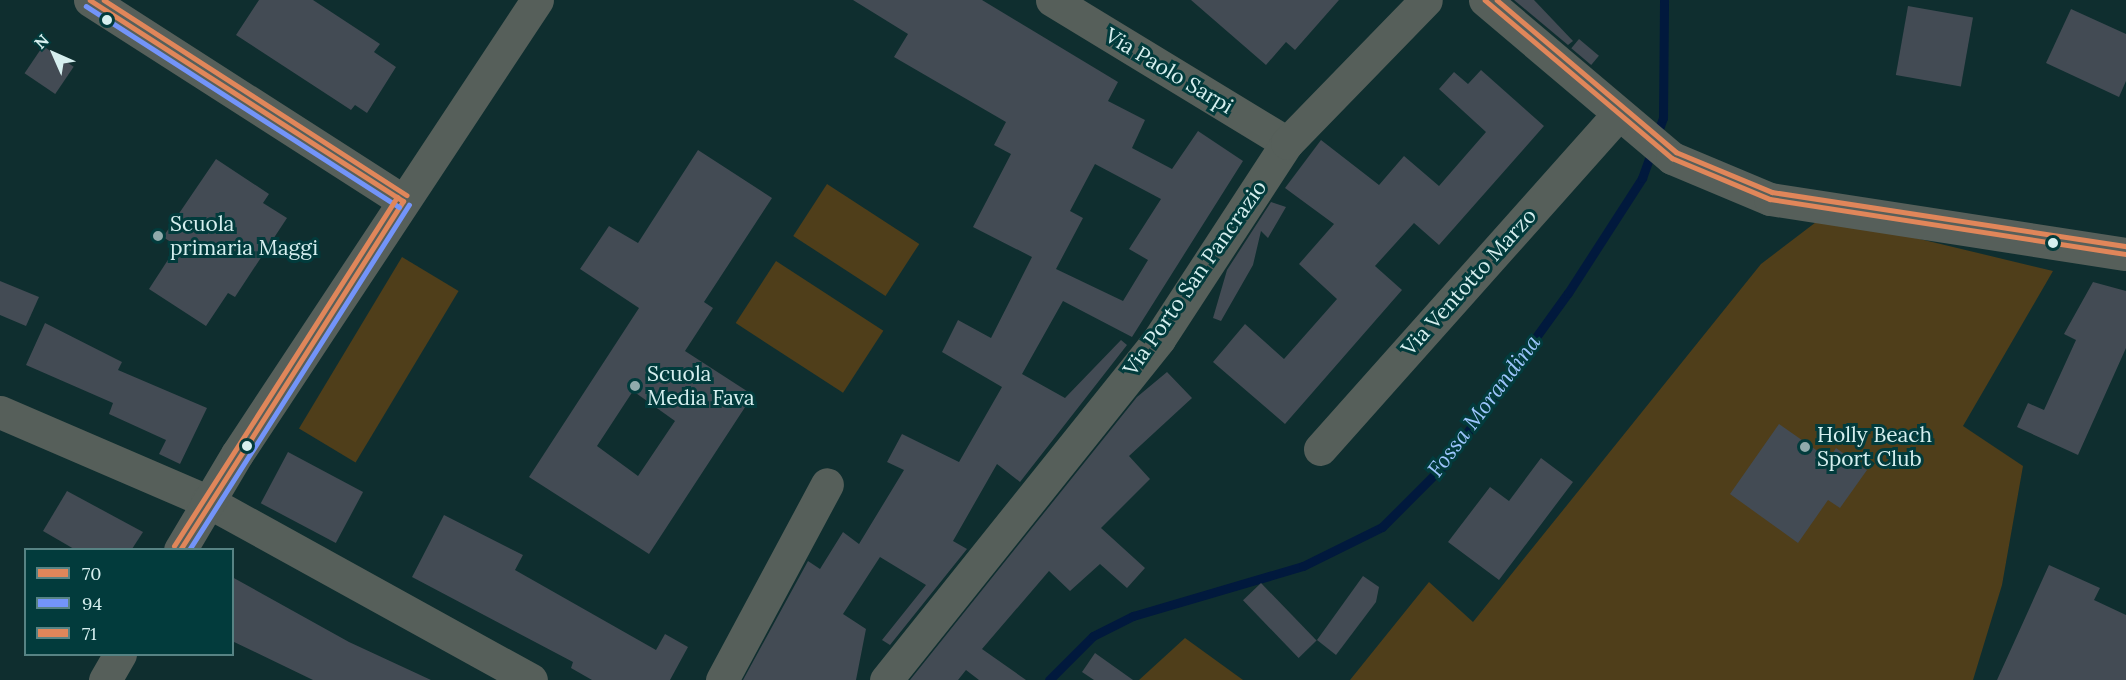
<!DOCTYPE html>
<style>
body{margin:0}
#map{position:relative;width:2126px;height:680px;overflow:hidden;background:#0f2e2f;font-family:Lora,serif}
div>[style]{position:absolute}
[style*='--x']{left:calc(var(--x)*1px);top:calc(var(--y)*1px);width:calc(var(--w)*1px);rotate:calc(var(--a)*1deg)}
.green>*{inset:0;background:#4f3e1a;transform-origin:0 0}
.stream>*{height:9px;margin:-4.5px;padding:0 4.5px;transform-origin:4.5px;border-radius:4.5px;background:#01193d}
.building>*{inset:0;background:#434b54;transform-origin:0 0}
.minor>*{height:33px;margin:-16.5px;padding:0 16.5px;transform-origin:16.5px;border-radius:16.5px;background:#565f5a}
.bus-1>*{height:4.5px;margin:-2.25px;padding:0 2.25px;transform-origin:2.25px;border-radius:2.25px;background:#e0865a}
.bus-2>*{height:4.5px;margin:-2.25px;padding:0 2.25px;transform-origin:2.25px;border-radius:2.25px;background:#7394f9}
.bus-3>*{height:4.5px;margin:-2.25px;padding:0 2.25px;transform-origin:2.25px;border-radius:2.25px;background:#e0865a}
.dots>*{width:16px;height:16px;translate:-50% -50%;box-sizing:border-box;border:3px solid #023b3c;border-radius:50%}
span{translate:-50% -50%;white-space:nowrap;text-align:center;line-height:1.15;-webkit-text-stroke:6px #023b3c;paint-order:stroke}
.street-label{font-size:21px;color:#d6efef}
.poi-label{font-size:21px;color:#d6efef}
.left{translate:0 -50%;text-align:left}
.water-label{font-size:22px;color:#9ec6fd;font-style:italic}
.legend{position:absolute;left:24px;top:548px;width:210px;height:108px;box-sizing:border-box;background:#023b3c;border:2px solid #578384;margin:0;padding:8px 10px;list-style:none;font-size:18px;color:#d6efef}
.legend li{display:flex;align-items:center;gap:12px;height:30px}
.legend b{width:30px;border:2px solid #578384}
.north{position:absolute;left:24px;top:24px;width:60px;height:60px;-webkit-text-stroke:4px #023b3c;paint-order:stroke;rotate:315deg;font-size:16px;font-weight:700;line-height:24px;text-align:center;color:#d6efef}
.north::after{content:'';display:block;margin:auto;width:21px;height:27px;background:#d6efef;clip-path:polygon(50% 0,100% 100%,50% 72%,0 100%)}
</style>
<div id="map">
<div class="green">
<div style="left:827px;top:184px;width:110px;height:62px;rotate:33deg"></div>
<div style="clip-path:polygon(1824px 216px,2053px 271px,1963px 426px,2023px 466px,2002px 585px,1973px 680px,1350px 680px,1429px 582px,1473px 622px,1761px 264px)"></div>
<div style="left:402px;top:257px;width:66px;height:200px;rotate:31deg"></div>
<div style="left:776px;top:261px;width:128px;height:74px;rotate:33deg"></div>
<div style="clip-path:polygon(1185px 638px,1243px 680px,1139px 680px)"></div>
</div>
<div class="stream">
<div style="--x:1656;--y:137;--w:20;--a:-70"></div>
<div style="--x:1663;--y:118;--w:118;--a:-89.5"></div>
<div style="--x:1049;--y:680;--w:62;--a:-45"></div>
<div style="--x:1093;--y:636;--w:45;--a:-26.6"></div>
<div style="--x:1133;--y:616;--w:177;--a:-16.4"></div>
<div style="--x:1303;--y:566;--w:88;--a:-26.3"></div>
<div style="--x:1382;--y:527;--w:86;--a:-45"></div>
<div style="--x:1443;--y:466;--w:213;--a:-54.2"></div>
<div style="--x:1568;--y:293;--w:137;--a:-57.2"></div>
<div style="--x:1642;--y:178;--w:30;--a:-70"></div>
</div>
<div class="building">
<div style="clip-path:polygon(259px 0,313px 0,380px 44px,374px 52px,396px 67px,367px 113px,355px 105px,351px 110px,236px 35px)"></div>
<div style="clip-path:polygon(evenodd,853px 0,982px 0,1118px 82px,1108px 101px,1145px 120px,1132px 148px,1172px 169px,1198px 131px,1243px 161px,1132px 337px,1063px 301px,1022px 374px,1065px 398px,1121px 340px,1127px 345px,1020px 482px,997px 464px,953px 541px,967px 549px,890px 645px,882px 640px,926px 585px,880px 557px,843px 614px,866px 629px,856px 680px,743px 680px,808px 561px,820px 569px,843px 532px,859px 544px,904px 470px,887px 462px,902px 434px,959px 462px,1002px 387px,942px 352px,958px 320px,991px 338px,1032px 257px,973px 227px,1011px 154px,994px 145px,1006px 122px,894px 57px,908px 34px,853px 0,1095px 164px,1161px 199px,1129px 249px,1148px 260px,1123px 301px,1056px 269px,1083px 218px,1070px 211px,1095px 164px)"></div>
<div style="clip-path:polygon(1191px 0,1339px 0,1295px 50px,1286px 42px,1266px 65px)"></div>
<div style="clip-path:polygon(1514px 0,1534px 0,1573px 41px,1568px 45px)"></div>
<div style="left:1908px;top:6px;width:66px;height:70px;rotate:10deg"></div>
<div style="clip-path:polygon(2071px 9px,2126px 34px,2126px 81px,2119px 97px,2046px 63px)"></div>
<div style="left:1579px;top:39px;width:26px;height:12px;rotate:40deg"></div>
<div style="left:43px;top:46px;width:37px;height:33px;rotate:34deg"></div>
<div style="clip-path:polygon(1481px 70px,1544px 126px,1439px 245px,1414px 223px,1375px 266px,1402px 290px,1285px 424px,1213px 362px,1245px 324px,1284px 359px,1337px 299px,1299px 264px,1334px 224px,1285px 188px,1321px 140px,1379px 185px,1404px 156px,1439px 186px,1486px 132px,1439px 89px,1454px 72px,1468px 84px)"></div>
<div style="clip-path:polygon(evenodd,698px 150px,772px 198px,704px 302px,713px 308px,685px 351px,753px 395px,649px 554px,529px 477px,639px 308px,580px 269px,609px 226px,638px 243px,698px 150px,633px 391px,675px 421px,638px 476px,597px 446px,633px 391px)"></div>
<div style="clip-path:polygon(216px 159px,269px 194px,263px 203px,287px 218px,235px 297px,228px 293px,206px 326px,149px 289px,177px 246px,163px 237px)"></div>
<div style="clip-path:polygon(1271px 202px,1286px 207px,1268px 238px,1261px 231px,1253px 265px,1221px 321px,1213px 318px,1227px 270px)"></div>
<div style="clip-path:polygon(0 281px,39px 297px,26px 326px,0 315px)"></div>
<div style="clip-path:polygon(2093px 282px,2126px 291px,2126px 348px,2078px 455px,2017px 427px,2028px 403px,2044px 410px,2076px 340px,2064px 334px)"></div>
<div style="clip-path:polygon(45px 323px,122px 362px,118px 370px,207px 408px,180px 464px,159px 454px,166px 440px,109px 414px,113px 403px,26px 365px)"></div>
<div style="clip-path:polygon(1167px 372px,1192px 398px,1129px 456px,1150px 479px,1101px 528px,1145px 568px,1127px 588px,1100px 564px,1070px 591px,1049px 571px,982px 649px,1026px 680px,979px 680px,966px 670px,958px 680px,910px 680px,1137px 397px)"></div>
<div style="clip-path:polygon(1779px 424px,1829px 459px,1836px 448px,1867px 470px,1840px 508px,1828px 500px,1798px 543px,1730px 494px)"></div>
<div style="left:288px;top:452px;width:85px;height:58px;rotate:28deg"></div>
<div style="clip-path:polygon(1541px 458px,1573px 482px,1499px 580px,1448px 542px,1490px 487px,1509px 501px)"></div>
<div style="clip-path:polygon(67px 491px,143px 532px,132px 549px,74px 549px,43px 531px)"></div>
<div style="clip-path:polygon(444px 515px,523px 555px,515px 570px,656px 650px,665px 634px,688px 647px,670px 680px,592px 680px,571px 668px,573px 662px,412px 577px)"></div>
<div style="clip-path:polygon(2049px 565px,2100px 588px,2094px 600px,2126px 615px,2126px 680px,1997px 680px)"></div>
<div style="clip-path:polygon(1363px 576px,1379px 587px,1376px 602px,1336px 655px,1317px 640px)"></div>
<div style="clip-path:polygon(232px 577px,349px 642px,431px 680px,313px 680px,232px 641px)"></div>
<div style="left:1261px;top:583px;width:80px;height:25px;rotate:46deg"></div>
<div style="clip-path:polygon(1095px 653px,1133px 680px,1094px 680px,1082px 672px)"></div>
</div>
<div class="minor">
<div style="--x:90;--y:0;--w:372;--a:32.7"></div>
<div style="--x:1052;--y:0;--w:275;--a:31.3"></div>
<div style="--x:1485;--y:0;--w:245;--a:40.2"></div>
<div style="--x:1672;--y:158;--w:106;--a:22.7"></div>
<div style="--x:1770;--y:199;--w:360;--a:8.8"></div>
<div style="--x:0;--y:412;--w:225;--a:23.3"></div>
<div style="--x:207;--y:501;--w:370;--a:28.9"></div>
<div style="--x:1320;--y:449;--w:448;--a:-48.3"></div>
<div style="--x:180;--y:550;--w:112;--a:-59.3"></div>
<div style="--x:237;--y:454;--w:544;--a:-56.54"></div>
<div style="--x:105;--y:680;--w:30;--a:-60"></div>
<div style="--x:722;--y:680;--w:222;--a:-61.8"></div>
<div style="--x:886;--y:680;--w:437;--a:-51.3"></div>
<div style="--x:1159;--y:339;--w:234;--a:-56.9"></div>
<div style="--x:1287;--y:143;--w:199;--a:-45.8"></div>
</div>
<div class="bus-1">
<div style="--x:90;--y:0;--w:372;--a:32.7"></div>
<div style="--x:1485;--y:0;--w:245;--a:40.2"></div>
<div style="--x:1672;--y:158;--w:106;--a:22.7"></div>
<div style="--x:1770;--y:199;--w:360;--a:8.8"></div>
<div style="--x:180;--y:550;--w:414;--a:-57.4"></div>
</div>
<div class="bus-2">
<div style="--x:86;--y:6;--w:372;--a:32.7"></div>
<div style="--x:189;--y:550;--w:409;--a:-57.5"></div>
</div>
<div class="bus-3">
<div style="--x:104;--y:0;--w:360;--a:32.8"></div>
<div style="--x:1497;--y:0;--w:235;--a:40.3"></div>
<div style="--x:1676;--y:152;--w:104;--a:22.6"></div>
<div style="--x:1772;--y:192;--w:358;--a:8.7"></div>
<div style="--x:174;--y:546;--w:414;--a:-57.4"></div>
</div>
<div class="dots">
<div style="left:107px;top:20px;background:#d6efef"></div>
<div style="left:158px;top:236px;background:#90abac"></div>
<div style="left:2053px;top:243px;background:#d6efef"></div>
<div style="left:635px;top:386px;background:#90abac"></div>
<div style="left:247px;top:446px;background:#d6efef"></div>
<div style="left:1805px;top:447px;background:#90abac"></div>
</div>
<div class="street-label">
<span style="left:1169px;top:71px;rotate:31deg">Via Paolo Sarpi</span>
<span style="left:1195px;top:278px;rotate:-55deg">Via Porto San Pancrazio</span>
<span style="left:1469px;top:282px;rotate:-48deg">Via Ventotto Marzo</span>
</div>
<div class="poi-label">
<span class="left" style="left:170px;top:236px">Scuola<br>primaria Maggi</span>
<span class="left" style="left:647px;top:386px">Scuola<br>Media Fava</span>
<span class="left" style="left:1817px;top:447px">Holly Beach<br>Sport Club</span>
</div>
<div class="water-label">
<span style="left:1484px;top:406px;rotate:-53deg">Fossa Morandina</span>
</div>
<ul class="legend">
<li><b style="height:8px;background:#e0865a"></b>70</li>
<li><b style="height:8px;background:#7394f9"></b>94</li>
<li><b style="height:8px;background:#e0865a"></b>71</li>
</ul>
<div class="north">N</div>
</div>
